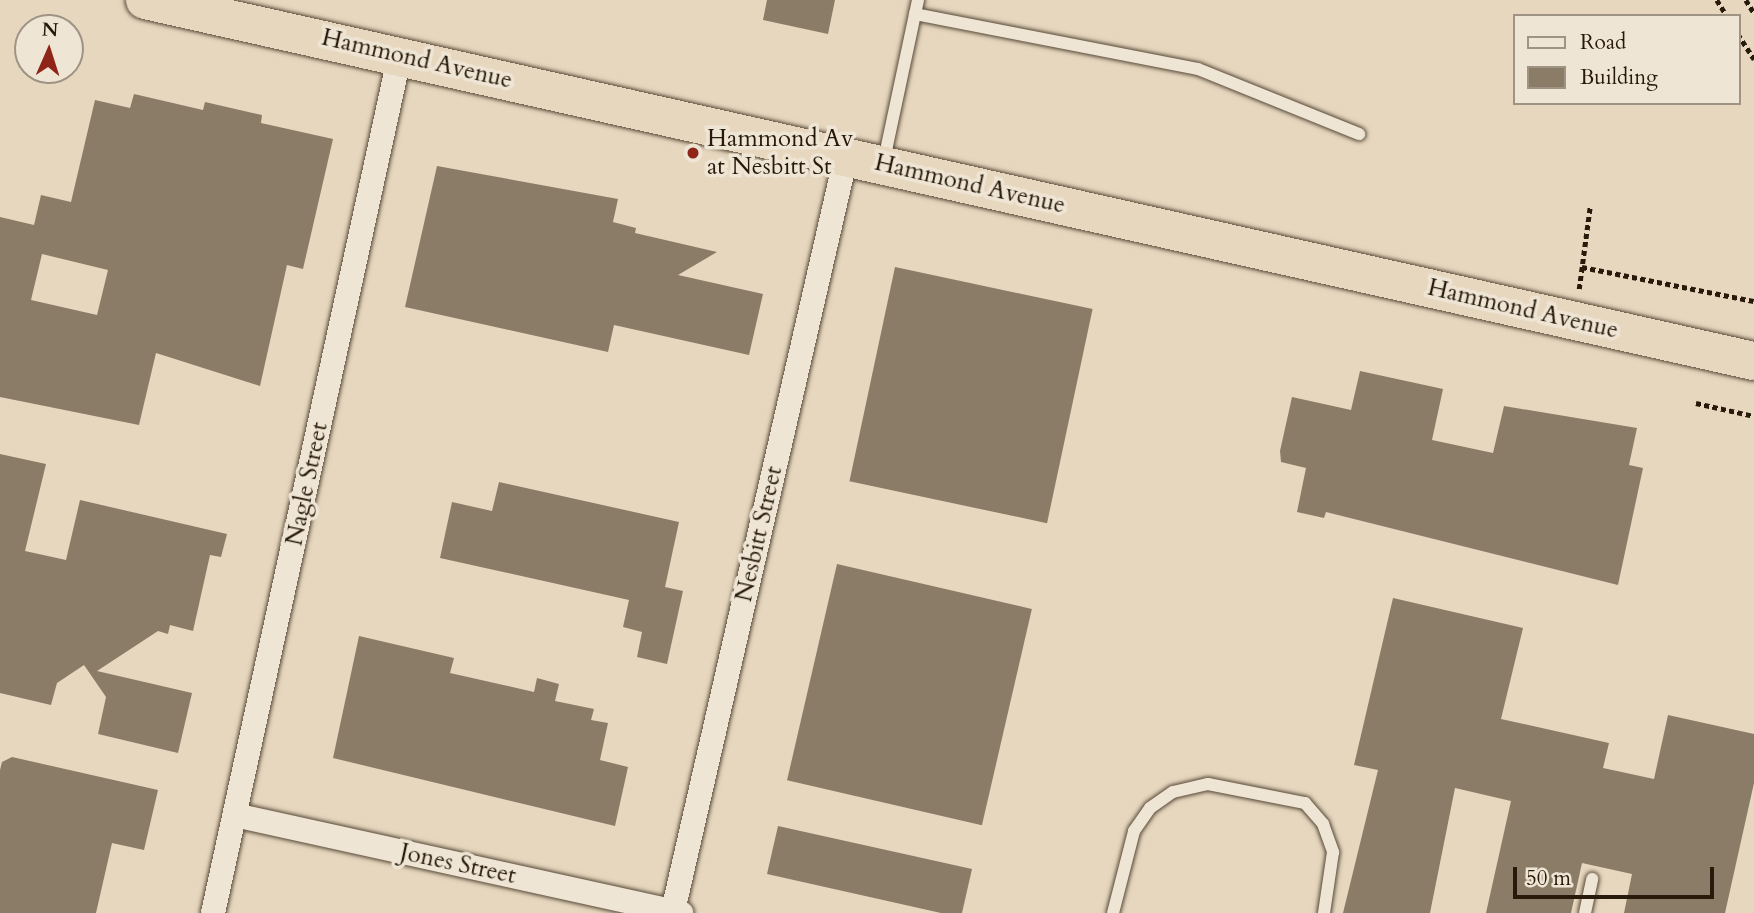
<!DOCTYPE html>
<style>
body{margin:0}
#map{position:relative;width:1754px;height:913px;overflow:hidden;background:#e7d7bf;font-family:Cardo,serif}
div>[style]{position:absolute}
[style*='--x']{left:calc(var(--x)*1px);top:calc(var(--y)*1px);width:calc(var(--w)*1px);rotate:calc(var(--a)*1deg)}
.building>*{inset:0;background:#8b7c68;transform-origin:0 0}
.path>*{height:4.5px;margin-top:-2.25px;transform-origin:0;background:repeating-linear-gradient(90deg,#271a0a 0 5px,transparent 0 8.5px)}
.roads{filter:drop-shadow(0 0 2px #574937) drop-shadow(0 0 2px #574937)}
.lane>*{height:12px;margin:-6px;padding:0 6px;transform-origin:6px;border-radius:6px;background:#efe5d5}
.street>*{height:24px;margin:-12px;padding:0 12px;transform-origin:12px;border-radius:12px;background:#efe5d5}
.highway>*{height:38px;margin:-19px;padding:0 19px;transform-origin:19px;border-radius:19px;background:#e7d7bf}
.dots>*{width:19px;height:19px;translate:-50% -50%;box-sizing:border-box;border:4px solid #efe5d5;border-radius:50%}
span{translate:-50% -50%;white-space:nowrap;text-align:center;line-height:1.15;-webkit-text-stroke:7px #efe5d5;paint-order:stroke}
.street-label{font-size:24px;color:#271a0a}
.poi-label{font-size:24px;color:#271a0a}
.left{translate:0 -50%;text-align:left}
.legend{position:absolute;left:1513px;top:14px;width:228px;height:91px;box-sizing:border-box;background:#efe5d5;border:2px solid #9f9484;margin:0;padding:9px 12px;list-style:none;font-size:21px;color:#271a0a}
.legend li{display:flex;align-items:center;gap:14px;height:35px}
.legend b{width:35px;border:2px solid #9f9484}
.north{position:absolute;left:14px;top:14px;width:70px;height:70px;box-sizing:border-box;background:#efe5d5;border:2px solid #9f9484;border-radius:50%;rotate:3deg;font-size:19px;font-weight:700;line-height:28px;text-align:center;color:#271a0a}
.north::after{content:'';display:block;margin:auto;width:24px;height:32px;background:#8f2418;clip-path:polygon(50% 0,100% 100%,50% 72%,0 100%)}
.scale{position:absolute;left:1513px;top:867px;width:201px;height:32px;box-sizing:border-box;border:4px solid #271a0a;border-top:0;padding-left:9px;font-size:21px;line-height:24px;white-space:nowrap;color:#271a0a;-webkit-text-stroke:5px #efe5d5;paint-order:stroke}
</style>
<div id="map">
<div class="building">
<div style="clip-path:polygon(767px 0,835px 0,828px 34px,763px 20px)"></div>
<div style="clip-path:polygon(evenodd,134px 94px,203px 110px,205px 102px,262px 115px,261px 123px,333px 139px,303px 269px,287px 265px,260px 386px,156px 353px,139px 425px,0 397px,0 217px,34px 225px,41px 195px,71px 202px,95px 100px,130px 108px,134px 94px,42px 254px,108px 270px,97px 315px,31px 300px,42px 254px)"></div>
<div style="clip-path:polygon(437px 166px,618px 199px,613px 222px,636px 228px,635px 233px,717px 252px,678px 275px,763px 294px,749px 355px,614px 325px,608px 352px,405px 307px)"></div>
<div style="left:895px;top:267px;width:202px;height:219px;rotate:12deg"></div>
<div style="clip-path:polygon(1360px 371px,1443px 389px,1432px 440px,1493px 453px,1504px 406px,1637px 428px,1629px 465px,1643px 468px,1618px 585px,1326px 512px,1324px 518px,1297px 512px,1306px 468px,1281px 462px,1280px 451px,1292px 397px,1351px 410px)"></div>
<div style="clip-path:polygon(0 454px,46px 464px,25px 551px,66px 560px,80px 500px,227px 534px,221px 557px,210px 555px,193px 631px,170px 625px,168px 634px,158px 631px,97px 671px,192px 693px,178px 753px,98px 734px,106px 697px,84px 665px,57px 683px,51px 705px,0 693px)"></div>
<div style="clip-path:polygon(499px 482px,679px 522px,665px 587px,683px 591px,667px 664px,637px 657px,642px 632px,623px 627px,629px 600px,440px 558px,452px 502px,492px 511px)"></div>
<div style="left:837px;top:564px;width:200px;height:222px;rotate:13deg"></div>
<div style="clip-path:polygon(1393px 598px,1523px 628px,1501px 719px,1609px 743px,1603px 768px,1654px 779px,1668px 715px,1754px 734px,1754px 783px,1725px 913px,1624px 913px,1632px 874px,1582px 863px,1571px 913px,1486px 913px,1511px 801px,1455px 788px,1430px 913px,1343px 913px,1378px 770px,1354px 765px)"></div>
<div style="clip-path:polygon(359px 636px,454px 658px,450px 673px,534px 692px,537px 678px,559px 684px,555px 701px,594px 709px,591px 720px,608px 723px,600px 760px,628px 767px,615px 826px,333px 758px)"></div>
<div style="clip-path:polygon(12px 757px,158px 790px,144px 850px,112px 843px,96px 913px,0 913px,0 770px,2px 762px)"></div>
<div style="clip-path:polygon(778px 826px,972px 869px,962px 913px,941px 913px,767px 874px)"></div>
</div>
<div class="path">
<div style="--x:1717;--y:0;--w:19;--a:58"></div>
<div style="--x:1746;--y:0;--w:15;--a:58"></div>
<div style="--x:1738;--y:34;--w:30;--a:57"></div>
<div style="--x:1582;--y:267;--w:175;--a:11.2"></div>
<div style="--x:1579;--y:289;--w:83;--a:-82.4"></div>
<div style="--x:1696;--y:403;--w:59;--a:12.6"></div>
</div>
<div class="roads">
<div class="lane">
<div style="--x:915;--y:14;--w:288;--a:11"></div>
<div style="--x:1198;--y:69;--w:174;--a:22"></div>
<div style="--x:884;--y:160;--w:164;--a:-78"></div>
<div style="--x:1113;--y:913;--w:85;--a:-75.6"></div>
<div style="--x:1134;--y:831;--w:28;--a:-55"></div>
<div style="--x:1150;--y:808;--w:28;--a:-35"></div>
<div style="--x:1173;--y:792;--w:36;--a:-13"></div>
<div style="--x:1208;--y:784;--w:99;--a:11.1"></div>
<div style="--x:1305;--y:803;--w:28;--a:49"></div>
<div style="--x:1323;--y:824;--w:30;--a:70"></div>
<div style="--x:1333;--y:852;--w:62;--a:98.4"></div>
<div style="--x:1585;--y:913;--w:35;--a:-78"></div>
</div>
<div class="street">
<div style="--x:235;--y:815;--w:457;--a:12.4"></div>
<div style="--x:673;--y:911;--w:775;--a:-77.09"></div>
<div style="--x:213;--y:913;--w:879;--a:-77.72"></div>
</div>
<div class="highway">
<div style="--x:145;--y:0;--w:1649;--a:12.65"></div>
</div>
</div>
<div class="dots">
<div style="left:693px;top:153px;background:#8f2418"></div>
</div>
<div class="street-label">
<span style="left:417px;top:59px;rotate:13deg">Hammond Avenue</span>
<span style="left:970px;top:184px;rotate:13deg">Hammond Avenue</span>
<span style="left:1523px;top:309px;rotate:13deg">Hammond Avenue</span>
<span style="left:307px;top:484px;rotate:-78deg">Nagle Street</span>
<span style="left:759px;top:534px;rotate:-77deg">Nesbitt Street</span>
<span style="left:458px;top:864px;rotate:12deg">Jones Street</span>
</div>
<div class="poi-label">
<span class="left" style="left:707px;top:153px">Hammond Av<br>at Nesbitt St</span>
</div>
<ul class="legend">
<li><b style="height:9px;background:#efe5d5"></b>Road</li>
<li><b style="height:19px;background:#8b7c68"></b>Building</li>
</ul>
<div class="north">N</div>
<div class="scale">50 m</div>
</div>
